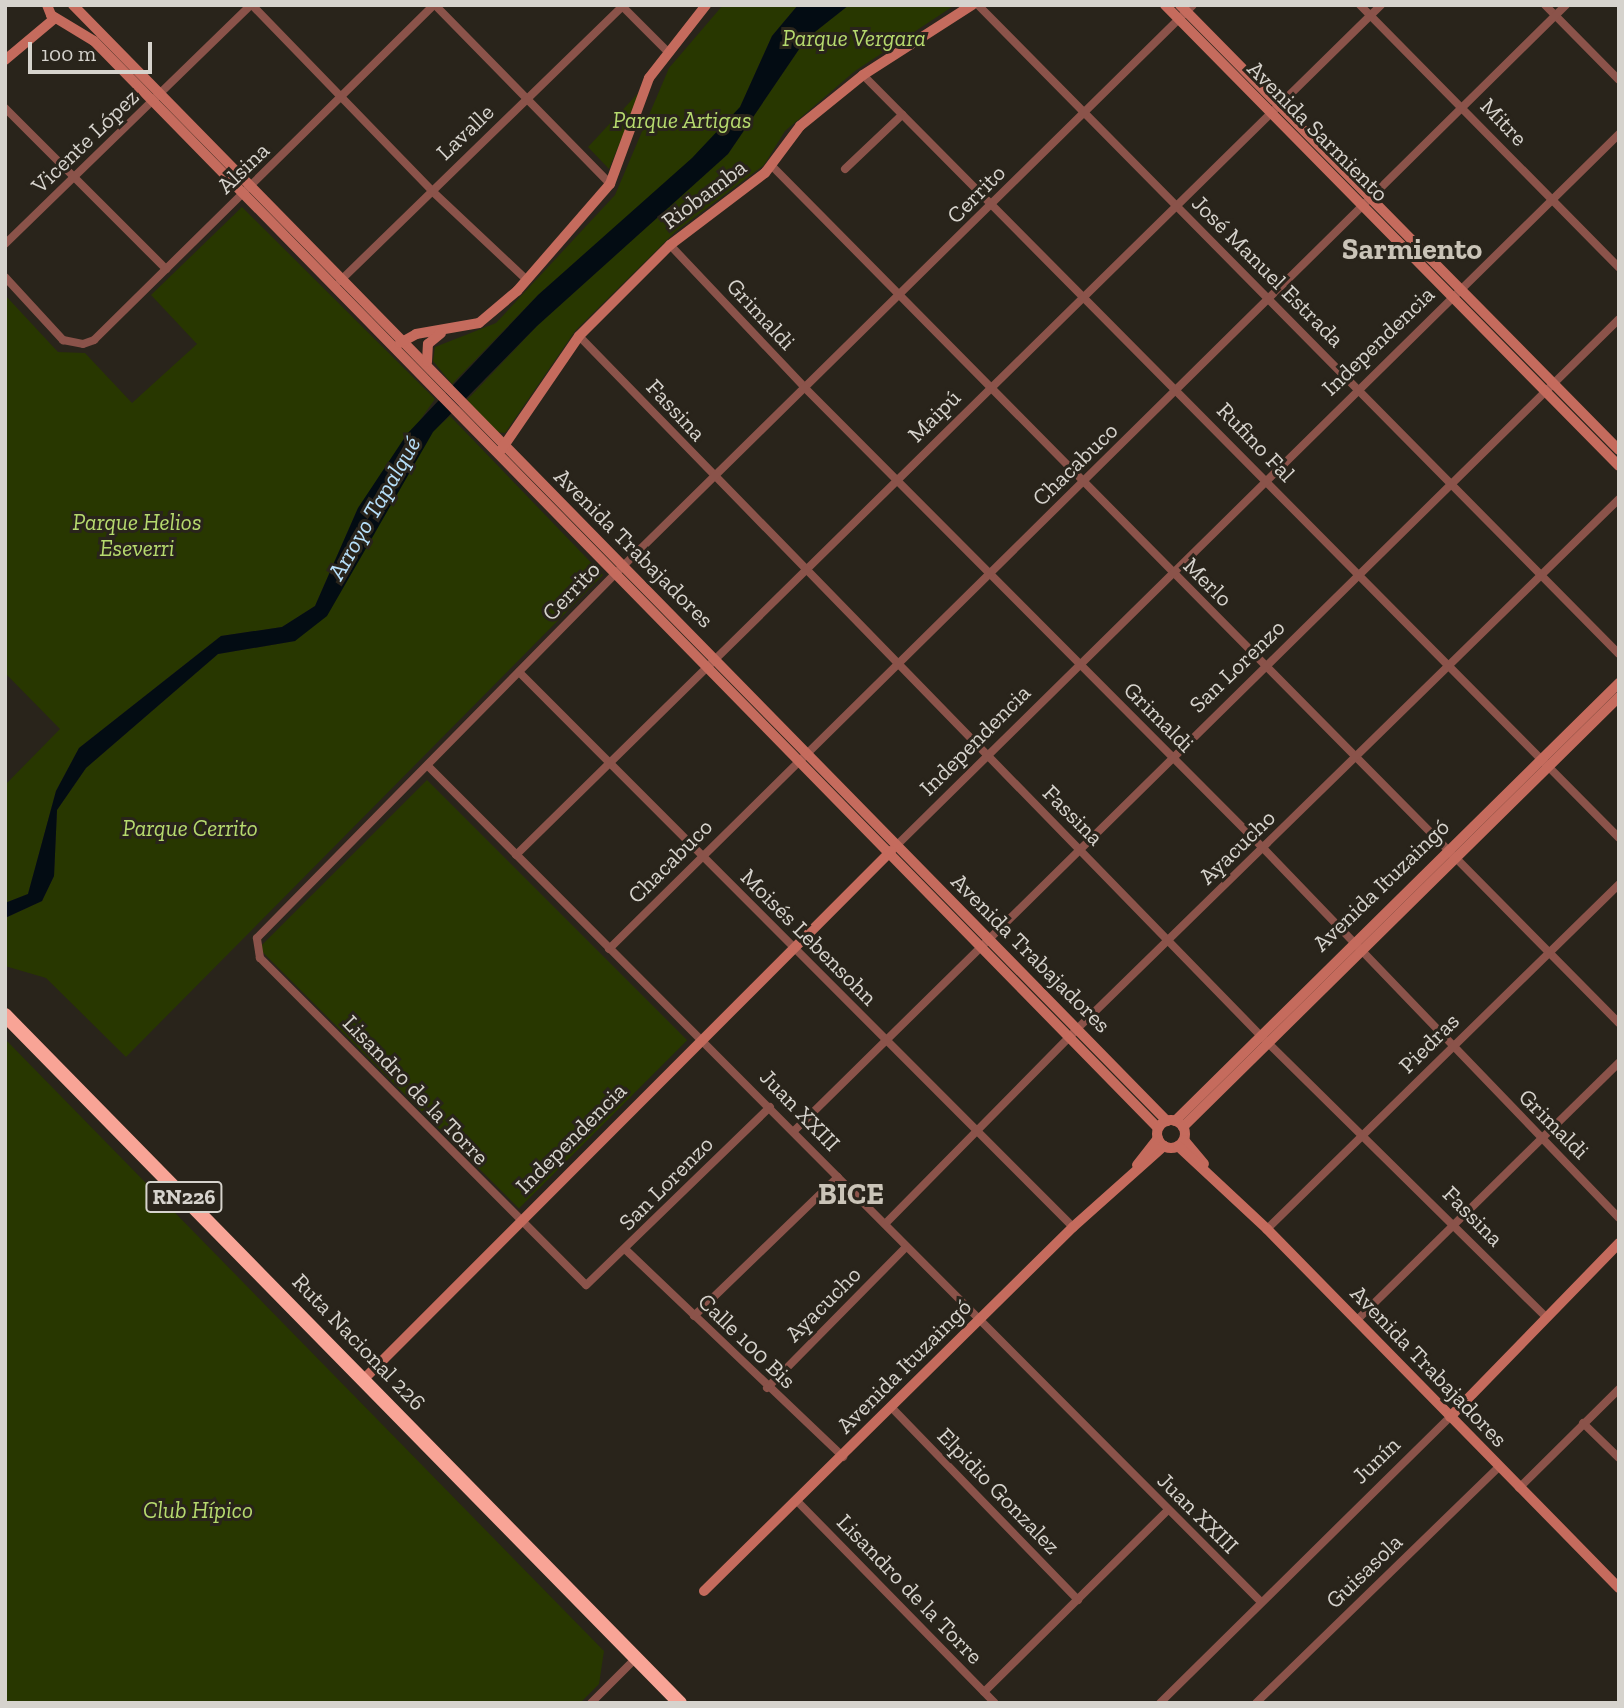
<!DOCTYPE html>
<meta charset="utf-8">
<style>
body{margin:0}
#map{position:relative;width:1624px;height:1708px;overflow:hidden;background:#29241b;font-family:"Zilla Slab",serif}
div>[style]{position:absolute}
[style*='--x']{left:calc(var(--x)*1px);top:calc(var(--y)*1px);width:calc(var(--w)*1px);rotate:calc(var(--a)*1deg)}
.green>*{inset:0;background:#283700;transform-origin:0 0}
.water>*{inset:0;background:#030c13}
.street>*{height:8px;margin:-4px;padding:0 4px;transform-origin:4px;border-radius:4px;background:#8b534a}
.secondary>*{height:10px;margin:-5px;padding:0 5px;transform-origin:5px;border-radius:5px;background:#c56b5d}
.secondary>.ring{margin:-5px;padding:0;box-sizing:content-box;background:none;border:10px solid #c56b5d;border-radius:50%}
.highway>*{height:14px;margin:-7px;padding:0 7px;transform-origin:7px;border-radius:7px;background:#f8a496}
span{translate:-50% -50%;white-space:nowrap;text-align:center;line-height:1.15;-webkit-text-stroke:6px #29241b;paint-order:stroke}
.shield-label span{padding:2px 5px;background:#29241b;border:2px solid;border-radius:5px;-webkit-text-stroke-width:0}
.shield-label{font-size:21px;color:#d6d3cd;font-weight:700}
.park-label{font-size:23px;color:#b6da6e;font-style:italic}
.street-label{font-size:23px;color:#d6d3cd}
.water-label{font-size:24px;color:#b7e0fb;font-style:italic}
.district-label{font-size:30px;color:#cac4b8;font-weight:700}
.frame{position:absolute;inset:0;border:7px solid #d6d3cd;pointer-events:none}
.scale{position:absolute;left:28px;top:42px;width:124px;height:32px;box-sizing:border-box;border:4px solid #d6d3cd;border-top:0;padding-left:9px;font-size:21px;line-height:24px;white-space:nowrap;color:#d6d3cd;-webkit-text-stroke:5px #29241b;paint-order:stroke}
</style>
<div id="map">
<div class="green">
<div style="clip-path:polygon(723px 5px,798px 5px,772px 36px,740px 107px,693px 158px,538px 295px,452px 384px,433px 361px,435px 347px,496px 323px,615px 195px,669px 68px)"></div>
<div style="clip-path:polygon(849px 5px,955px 5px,855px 71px,785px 131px,764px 165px,675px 232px,575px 331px,505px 433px,496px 432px,467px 400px,537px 326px,728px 154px,806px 39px)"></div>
<div style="clip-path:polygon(642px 89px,609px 169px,588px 147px)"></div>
<div style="clip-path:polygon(242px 207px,435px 399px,358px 508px,315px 606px,282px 627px,221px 636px,79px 748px,56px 791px,28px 894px,5px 903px,5px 785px,60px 729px,5px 673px,5px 295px,58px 352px,85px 353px,132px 403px,197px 344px,151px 295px)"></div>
<div style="clip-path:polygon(450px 416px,603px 575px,126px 1057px,46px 978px,5px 966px,5px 918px,42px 901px,54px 876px,57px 810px,86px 768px,218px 654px,295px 641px,432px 432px)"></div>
<div style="left:427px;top:780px;width:368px;height:238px;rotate:45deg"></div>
<div style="clip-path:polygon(5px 1039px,604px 1651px,599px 1684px,580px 1703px,5px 1703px)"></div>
</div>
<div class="water">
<div style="clip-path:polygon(798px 5px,849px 5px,806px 39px,728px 154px,537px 326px,433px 432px,327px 616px,295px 641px,218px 654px,86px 768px,57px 810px,54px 876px,42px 901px,5px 918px,5px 903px,28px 894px,56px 791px,79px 748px,221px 636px,282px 627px,315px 606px,358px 508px,407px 434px,538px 295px,692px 158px,740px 107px,772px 36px)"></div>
</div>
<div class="street">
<div style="--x:252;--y:5;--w:257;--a:45.9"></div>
<div style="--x:431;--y:190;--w:132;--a:43.2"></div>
<div style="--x:435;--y:5;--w:250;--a:45.6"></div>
<div style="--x:621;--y:5;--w:65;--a:45"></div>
<div style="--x:978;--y:5;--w:912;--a:45.36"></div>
<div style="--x:1360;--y:5;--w:369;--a:45.4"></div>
<div style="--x:1545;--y:5;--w:105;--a:45.4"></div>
<div style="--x:863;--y:75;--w:1074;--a:45.26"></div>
<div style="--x:5;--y:108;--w:228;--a:45"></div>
<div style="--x:772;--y:166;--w:1205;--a:45.34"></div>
<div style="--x:845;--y:169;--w:79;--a:-43.5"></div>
<div style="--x:5;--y:244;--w:343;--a:-44.2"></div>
<div style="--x:670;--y:245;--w:198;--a:46.6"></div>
<div style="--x:806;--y:389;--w:649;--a:45.12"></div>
<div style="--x:1264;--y:849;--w:512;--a:46.11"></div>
<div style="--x:5;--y:277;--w:86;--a:47.4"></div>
<div style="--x:63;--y:340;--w:20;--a:11"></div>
<div style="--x:83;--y:344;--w:12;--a:-20"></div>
<div style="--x:94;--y:340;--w:477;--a:-44.6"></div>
<div style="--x:340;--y:281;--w:396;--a:-44.2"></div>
<div style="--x:579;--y:336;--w:974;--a:45.75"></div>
<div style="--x:1259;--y:1034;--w:402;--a:44.6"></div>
<div style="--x:519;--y:672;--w:784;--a:45.05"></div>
<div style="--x:428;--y:766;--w:1180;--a:45.1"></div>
<div style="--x:896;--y:846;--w:1015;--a:-44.56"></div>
<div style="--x:516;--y:855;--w:1213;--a:-44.5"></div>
<div style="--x:609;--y:949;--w:1344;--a:-44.61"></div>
<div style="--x:770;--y:1107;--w:256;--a:135.9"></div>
<div style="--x:586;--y:1285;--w:462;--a:-134.9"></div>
<div style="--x:260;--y:958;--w:20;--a:-99"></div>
<div style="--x:257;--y:938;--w:509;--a:-45.48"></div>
<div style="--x:614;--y:575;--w:812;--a:-44.55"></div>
<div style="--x:795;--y:1130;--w:1156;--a:-44.54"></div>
<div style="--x:885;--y:1224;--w:274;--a:-45.4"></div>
<div style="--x:1077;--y:1029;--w:758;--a:-44.36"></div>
<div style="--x:1267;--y:1229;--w:493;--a:-44.4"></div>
<div style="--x:626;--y:1250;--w:300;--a:43.6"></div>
<div style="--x:694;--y:1316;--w:200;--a:-44"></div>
<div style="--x:1356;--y:1321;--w:368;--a:-44.5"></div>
<div style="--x:767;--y:1388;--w:198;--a:-45.4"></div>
<div style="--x:893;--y:1409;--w:266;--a:45.9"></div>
<div style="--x:1583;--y:1423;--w:50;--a:44.2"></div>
<div style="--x:1519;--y:1488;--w:141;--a:-44.7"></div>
<div style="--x:798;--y:1502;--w:281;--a:45.6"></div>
<div style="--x:984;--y:1692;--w:257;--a:-44.7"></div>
<div style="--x:591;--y:1703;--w:64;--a:-45"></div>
<div style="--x:1160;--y:1703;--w:407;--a:-44.6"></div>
<div style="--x:1256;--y:1703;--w:337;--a:-44.2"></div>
</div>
<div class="secondary">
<div style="--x:47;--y:5;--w:11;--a:68"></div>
<div style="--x:51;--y:15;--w:50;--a:31.2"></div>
<div style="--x:94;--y:41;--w:1521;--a:45.61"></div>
<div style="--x:73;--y:5;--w:1563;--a:45.57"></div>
<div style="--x:1165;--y:5;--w:647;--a:45.44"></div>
<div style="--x:1180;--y:5;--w:625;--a:45.39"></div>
<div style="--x:5;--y:60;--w:65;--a:-40"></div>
<div style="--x:400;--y:343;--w:18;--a:-29"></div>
<div style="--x:416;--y:334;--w:64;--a:-9.9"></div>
<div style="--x:479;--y:323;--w:50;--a:-40.1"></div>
<div style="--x:517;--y:291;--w:142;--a:-49"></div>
<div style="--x:610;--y:184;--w:113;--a:-69.8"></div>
<div style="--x:649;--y:78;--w:93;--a:-52"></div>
<div style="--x:427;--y:362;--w:18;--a:-87"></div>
<div style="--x:428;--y:344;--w:17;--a:-40"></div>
<div style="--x:501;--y:450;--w:138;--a:-55.6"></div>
<div style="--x:579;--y:336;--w:129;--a:-45"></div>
<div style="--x:670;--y:245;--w:119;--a:-37.2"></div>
<div style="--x:765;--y:173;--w:59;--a:-53.3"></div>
<div style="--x:800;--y:126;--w:81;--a:-39"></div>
<div style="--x:863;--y:75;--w:130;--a:-32.7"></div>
<div class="ring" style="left:1157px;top:1120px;width:18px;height:18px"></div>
<div style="--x:1175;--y:1121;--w:624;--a:-44.61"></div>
<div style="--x:1183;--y:1127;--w:612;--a:-44.6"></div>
<div style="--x:1184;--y:1140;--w:31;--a:50"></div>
<div style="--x:1178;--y:1146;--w:122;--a:43"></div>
<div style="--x:1267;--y:1229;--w:503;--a:45.56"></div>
<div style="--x:1137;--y:1165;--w:34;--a:-52"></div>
<div style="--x:364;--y:1379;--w:746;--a:-45.05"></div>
<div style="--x:1450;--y:1417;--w:243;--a:-45.8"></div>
<div style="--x:704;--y:1591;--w:518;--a:-44.61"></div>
<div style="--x:1073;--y:1227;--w:122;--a:-41.7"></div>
</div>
<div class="highway">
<div style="--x:5;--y:1015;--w:964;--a:45.55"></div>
</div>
<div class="shield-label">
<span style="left:184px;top:1197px">RN226</span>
</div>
<div class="park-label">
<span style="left:854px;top:38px">Parque Vergara</span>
<span style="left:682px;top:120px">Parque Artigas</span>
<span style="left:137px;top:535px">Parque Helios<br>Eseverri</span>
<span style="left:190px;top:828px">Parque Cerrito</span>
<span style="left:198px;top:1510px">Club Hípico</span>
</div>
<div class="street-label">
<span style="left:1504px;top:122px;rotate:46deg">Mitre</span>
<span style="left:1318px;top:131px;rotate:45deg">Avenida Sarmiento</span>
<span style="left:465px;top:132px;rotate:-44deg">Lavalle</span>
<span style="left:85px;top:141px;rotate:-44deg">Vicente López</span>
<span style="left:243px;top:168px;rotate:-44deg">Alsina</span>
<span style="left:704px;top:194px;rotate:-37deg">Riobamba</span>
<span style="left:976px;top:194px;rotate:-45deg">Cerrito</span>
<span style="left:1268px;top:271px;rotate:45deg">José Manuel Estrada</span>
<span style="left:761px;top:314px;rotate:47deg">Grimaldi</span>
<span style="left:1378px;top:341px;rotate:-44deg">Independencia</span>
<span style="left:676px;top:410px;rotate:47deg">Fassina</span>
<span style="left:934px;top:416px;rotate:-45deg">Maipú</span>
<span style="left:1256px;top:442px;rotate:46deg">Rufino Fal</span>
<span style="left:1075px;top:464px;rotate:-44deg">Chacabuco</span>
<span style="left:634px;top:548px;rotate:45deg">Avenida Trabajadores</span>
<span style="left:1208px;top:582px;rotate:45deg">Merlo</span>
<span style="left:571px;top:591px;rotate:-46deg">Cerrito</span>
<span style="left:1237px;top:666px;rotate:-44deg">San Lorenzo</span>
<span style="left:1159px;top:717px;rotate:45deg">Grimaldi</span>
<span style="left:975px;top:740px;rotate:-45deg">Independencia</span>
<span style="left:1073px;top:815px;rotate:45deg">Fassina</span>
<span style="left:1237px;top:847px;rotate:-44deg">Ayacucho</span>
<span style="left:670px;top:861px;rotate:-45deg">Chacabuco</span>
<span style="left:1381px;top:885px;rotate:-44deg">Avenida Ituzaingó</span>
<span style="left:809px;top:937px;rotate:45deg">Moisés Lebensohn</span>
<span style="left:1031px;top:953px;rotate:45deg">Avenida Trabajadores</span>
<span style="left:1429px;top:1043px;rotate:-45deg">Piedras</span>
<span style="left:416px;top:1090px;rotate:46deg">Lisandro de la Torre</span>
<span style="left:800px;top:1110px;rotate:46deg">Juan XXIII</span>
<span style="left:1554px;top:1124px;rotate:45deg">Grimaldi</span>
<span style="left:571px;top:1138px;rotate:-45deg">Independencia</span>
<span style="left:666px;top:1183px;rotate:-45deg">San Lorenzo</span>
<span style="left:1473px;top:1216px;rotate:45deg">Fassina</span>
<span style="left:823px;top:1304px;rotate:-45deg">Ayacucho</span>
<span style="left:747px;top:1341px;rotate:44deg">Calle 100 Bis</span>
<span style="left:359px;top:1342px;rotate:46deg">Ruta Nacional 226</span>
<span style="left:904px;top:1366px;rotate:-45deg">Avenida Ituzaingó</span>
<span style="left:1429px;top:1366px;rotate:46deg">Avenida Trabajadores</span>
<span style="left:1376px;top:1460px;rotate:-44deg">Junín</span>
<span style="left:999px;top:1491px;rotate:46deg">Elpidio Gonzalez</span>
<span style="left:1198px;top:1513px;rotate:45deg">Juan XXIII</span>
<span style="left:1364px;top:1571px;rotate:-44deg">Guisasola</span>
<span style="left:910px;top:1589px;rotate:46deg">Lisandro de la Torre</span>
</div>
<div class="water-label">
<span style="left:374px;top:508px;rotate:-60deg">Arroyo Tapalqué</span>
</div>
<div class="district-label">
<span style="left:1412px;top:249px">Sarmiento</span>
<span style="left:851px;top:1194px">BICE</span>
</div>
<div class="frame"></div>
<div class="scale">100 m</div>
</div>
